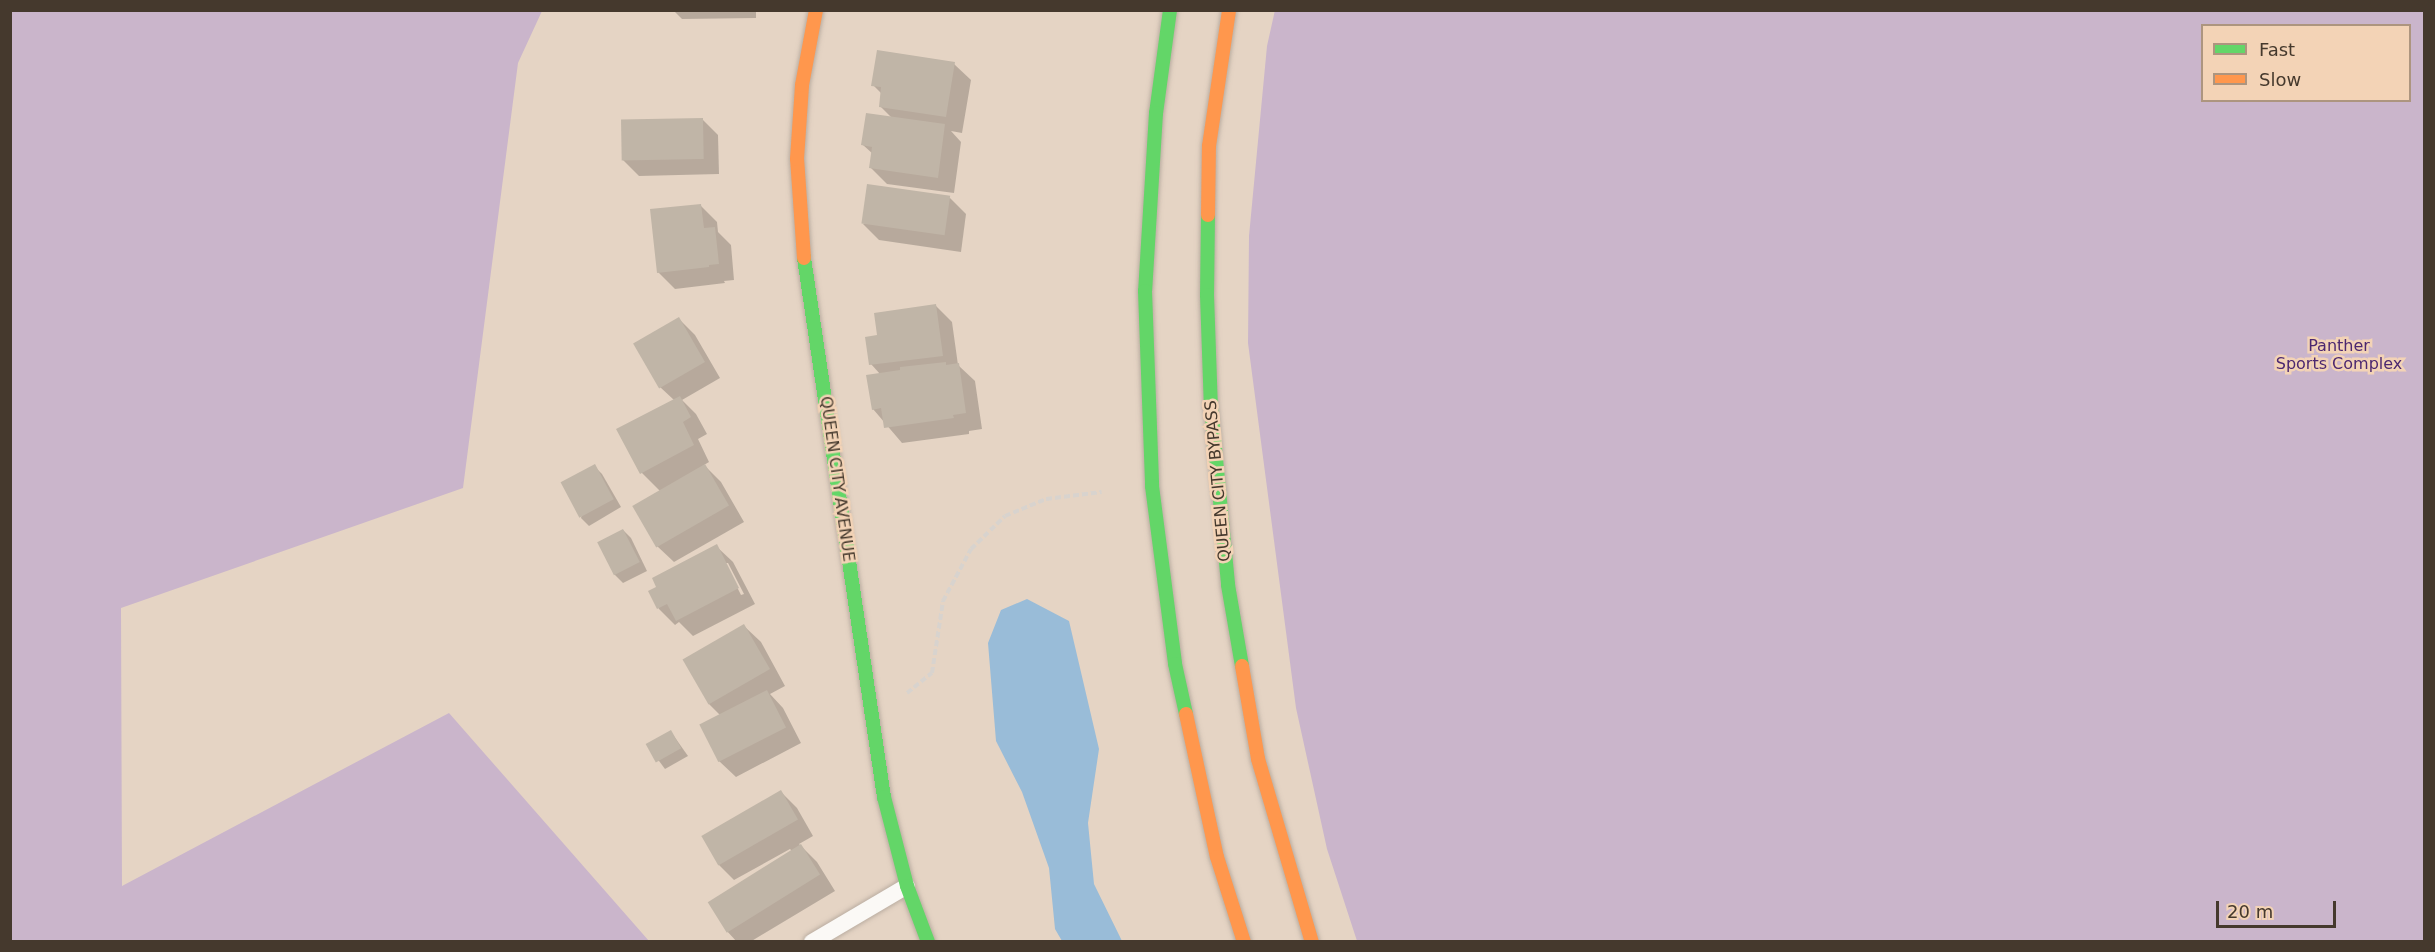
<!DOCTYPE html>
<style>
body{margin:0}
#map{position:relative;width:2435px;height:952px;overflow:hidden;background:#e5d4c4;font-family:"DejaVu Sans",sans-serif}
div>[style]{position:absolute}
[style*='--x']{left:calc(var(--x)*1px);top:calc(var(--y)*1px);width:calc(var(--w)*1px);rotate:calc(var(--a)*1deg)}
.green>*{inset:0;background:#cab5cb}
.water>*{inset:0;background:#99bcd8}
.shadow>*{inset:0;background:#0003}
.building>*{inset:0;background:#c0b5a7;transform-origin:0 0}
.path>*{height:4px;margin-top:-2px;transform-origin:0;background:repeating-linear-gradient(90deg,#d8d3ce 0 6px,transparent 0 9px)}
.roads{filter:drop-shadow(0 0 2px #baada1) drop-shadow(0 0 2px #baada1)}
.lane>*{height:16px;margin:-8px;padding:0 8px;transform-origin:8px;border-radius:8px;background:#fbf9f6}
.fast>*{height:14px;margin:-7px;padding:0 7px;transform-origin:7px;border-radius:7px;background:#63d668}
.slow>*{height:14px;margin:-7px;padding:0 7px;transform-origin:7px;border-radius:7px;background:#ff974d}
span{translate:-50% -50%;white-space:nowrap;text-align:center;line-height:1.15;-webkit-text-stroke:5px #f3d3b6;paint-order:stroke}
.park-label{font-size:16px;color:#4c2870}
.street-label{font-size:16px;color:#45392d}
.frame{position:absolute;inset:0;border:12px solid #45392d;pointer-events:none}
.legend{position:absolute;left:2201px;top:24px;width:210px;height:78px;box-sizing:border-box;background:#f3d3b6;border:2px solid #ad957f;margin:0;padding:8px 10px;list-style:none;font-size:18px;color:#45392d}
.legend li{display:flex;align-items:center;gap:12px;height:30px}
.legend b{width:30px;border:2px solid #ad957f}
.scale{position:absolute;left:2216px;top:901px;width:120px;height:27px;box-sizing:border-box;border:3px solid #45392d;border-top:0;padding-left:8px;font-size:18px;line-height:21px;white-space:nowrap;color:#45392d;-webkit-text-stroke:4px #f3d3b6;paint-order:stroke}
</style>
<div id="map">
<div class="green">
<div style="clip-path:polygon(evenodd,1275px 10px,2424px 11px,2424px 941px,1357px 941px,1327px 849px,1296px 708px,1248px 343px,1249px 236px,1267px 46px,1275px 10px,2202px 26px,2410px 26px,2410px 100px,2202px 100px,2202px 26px)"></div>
<div style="clip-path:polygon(10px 11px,542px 11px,518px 63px,463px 488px,121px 608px,122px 886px,449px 713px,649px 941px,11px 941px)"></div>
</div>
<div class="water">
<div style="clip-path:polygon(1027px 599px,1069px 621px,1099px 749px,1088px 823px,1094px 884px,1122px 941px,1062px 941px,1055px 929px,1049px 868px,1022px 792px,996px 741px,988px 643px,1001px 610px)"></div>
</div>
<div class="shadow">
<div style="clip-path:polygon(673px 10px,756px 10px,756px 18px,682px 19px)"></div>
<div style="clip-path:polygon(954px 64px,971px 80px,962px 133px,951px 131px,961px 142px,954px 193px,887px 184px,871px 168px,873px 154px,863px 145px,892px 118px,880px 106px,882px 94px,873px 85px)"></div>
<div style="clip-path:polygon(702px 119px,718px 135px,719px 174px,639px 176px,623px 160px)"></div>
<div style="clip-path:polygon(950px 198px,966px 214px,961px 252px,879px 240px,863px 224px)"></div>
<div style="clip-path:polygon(700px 205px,717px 222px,718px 232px,731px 245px,734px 280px,724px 281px,725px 283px,675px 289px,658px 272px)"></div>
<div style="clip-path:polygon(936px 306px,952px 322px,958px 365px,975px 381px,982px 429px,969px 431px,969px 434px,902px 443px,873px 409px,880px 374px,871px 364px,878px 337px)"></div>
<div style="clip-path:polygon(679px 319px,695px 335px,720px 378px,682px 400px,696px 414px,707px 434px,698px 439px,709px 462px,704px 465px,721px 482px,744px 522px,674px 562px,657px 546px,660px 491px,642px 473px,618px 430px,674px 400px,660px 387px)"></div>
<div style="clip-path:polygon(594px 466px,602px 474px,621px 507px,589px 526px,581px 518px)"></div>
<div style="clip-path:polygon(623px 530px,631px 538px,647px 571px,623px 583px,615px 575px,599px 542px)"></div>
<div style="clip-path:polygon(evenodd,716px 546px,733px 562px,755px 604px,693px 636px,679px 622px,675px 625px,659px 609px,650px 592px,716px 546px,725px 563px,728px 563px,744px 594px,741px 595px,725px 563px)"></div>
<div style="clip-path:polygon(744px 626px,761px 642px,785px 686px,770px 694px,783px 708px,801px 743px,736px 777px,719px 761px,720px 715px,708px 703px)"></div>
<div style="clip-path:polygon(671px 732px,688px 756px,665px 769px,648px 746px)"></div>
<div style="clip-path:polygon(781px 792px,797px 808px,813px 836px,799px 844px,817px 862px,835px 891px,750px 942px,737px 942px,726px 930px,792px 851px,790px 849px,734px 880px,718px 864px)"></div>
</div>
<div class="building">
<div style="clip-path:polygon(877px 50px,955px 62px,946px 117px,879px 107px,881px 87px,871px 86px)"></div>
<div style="clip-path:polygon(866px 113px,945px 124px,938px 178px,869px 168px,872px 147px,861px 145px)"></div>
<div style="left:703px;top:118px;width:41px;height:82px;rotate:89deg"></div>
<div style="left:867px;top:184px;width:84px;height:40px;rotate:8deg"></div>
<div style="clip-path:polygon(701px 204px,704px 228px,715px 227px,719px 264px,709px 265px,709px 267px,657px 273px,650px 209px)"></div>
<div style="clip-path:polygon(936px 304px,943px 356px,869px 365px,865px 337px,877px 335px,874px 313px)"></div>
<div style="left:679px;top:317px;width:52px;height:53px;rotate:60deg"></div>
<div style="clip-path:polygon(946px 362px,946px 365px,959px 363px,966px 413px,953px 415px,954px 418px,884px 428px,881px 408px,872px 410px,866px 375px,900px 370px,900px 367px)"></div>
<div style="clip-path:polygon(680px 396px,691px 417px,683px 422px,694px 445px,640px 474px,616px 429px)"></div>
<div style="left:595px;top:464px;width:40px;height:39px;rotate:62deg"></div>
<div style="left:705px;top:464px;width:48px;height:84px;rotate:60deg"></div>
<div style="left:623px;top:529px;width:37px;height:29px;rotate:63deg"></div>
<div style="clip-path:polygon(717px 544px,739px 588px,676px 621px,667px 604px,657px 609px,648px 591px,656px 587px,652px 578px)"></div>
<div style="left:744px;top:624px;width:52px;height:71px;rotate:60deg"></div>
<div style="left:767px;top:690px;width:42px;height:76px;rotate:63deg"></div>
<div style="left:671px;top:730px;width:21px;height:29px;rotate:61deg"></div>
<div style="left:781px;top:790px;width:34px;height:92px;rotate:60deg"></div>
<div style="left:801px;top:844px;width:36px;height:110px;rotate:58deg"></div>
</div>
<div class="path">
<div style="--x:907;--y:693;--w:32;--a:-39"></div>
<div style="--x:932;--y:673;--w:73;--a:-81.3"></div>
<div style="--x:943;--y:601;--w:59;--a:-61.7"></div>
<div style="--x:971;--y:549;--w:47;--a:-44.1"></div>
<div style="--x:1005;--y:516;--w:44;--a:-22.5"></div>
<div style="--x:1046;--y:499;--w:56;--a:-7.1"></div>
</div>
<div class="roads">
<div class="lane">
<div style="--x:812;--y:942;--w:110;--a:-30.5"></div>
</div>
<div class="fast">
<div style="--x:1170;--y:10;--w:104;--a:97.7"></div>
<div style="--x:1156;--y:113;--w:178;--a:93.5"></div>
<div style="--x:1145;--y:291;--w:195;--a:87.9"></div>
<div style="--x:1152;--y:486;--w:179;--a:82.6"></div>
<div style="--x:1175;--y:664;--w:51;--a:77.6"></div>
<div style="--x:1208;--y:215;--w:80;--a:90.7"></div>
<div style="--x:1207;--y:295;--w:112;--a:88"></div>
<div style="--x:1211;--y:407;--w:179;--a:84.5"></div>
<div style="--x:1228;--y:585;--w:82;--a:80.2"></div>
<div style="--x:804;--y:258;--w:545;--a:81.56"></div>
<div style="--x:884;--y:797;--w:92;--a:75.5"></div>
<div style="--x:907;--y:886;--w:60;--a:69.4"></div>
</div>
<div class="slow">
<div style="--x:1208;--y:215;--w:69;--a:-89.2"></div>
<div style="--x:1209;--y:146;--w:137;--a:-81.6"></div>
<div style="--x:804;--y:258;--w:99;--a:-94"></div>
<div style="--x:797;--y:159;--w:74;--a:-86.1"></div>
<div style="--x:802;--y:85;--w:76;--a:-79.4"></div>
<div style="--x:1242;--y:666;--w:94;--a:80.2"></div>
<div style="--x:1258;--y:759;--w:191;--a:73.6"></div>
<div style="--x:1186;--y:714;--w:146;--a:77.8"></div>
<div style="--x:1217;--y:857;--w:89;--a:72.4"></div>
</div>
</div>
<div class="park-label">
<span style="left:2339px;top:355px">Panther<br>Sports Complex</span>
</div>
<div class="street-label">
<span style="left:837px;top:479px;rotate:82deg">QUEEN CITY AVENUE</span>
<span style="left:1218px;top:481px;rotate:-95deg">QUEEN CITY BYPASS</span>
</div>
<div class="frame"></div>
<ul class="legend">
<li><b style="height:8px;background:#63d668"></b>Fast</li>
<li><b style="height:8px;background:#ff974d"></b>Slow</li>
</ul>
<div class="scale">20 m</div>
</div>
